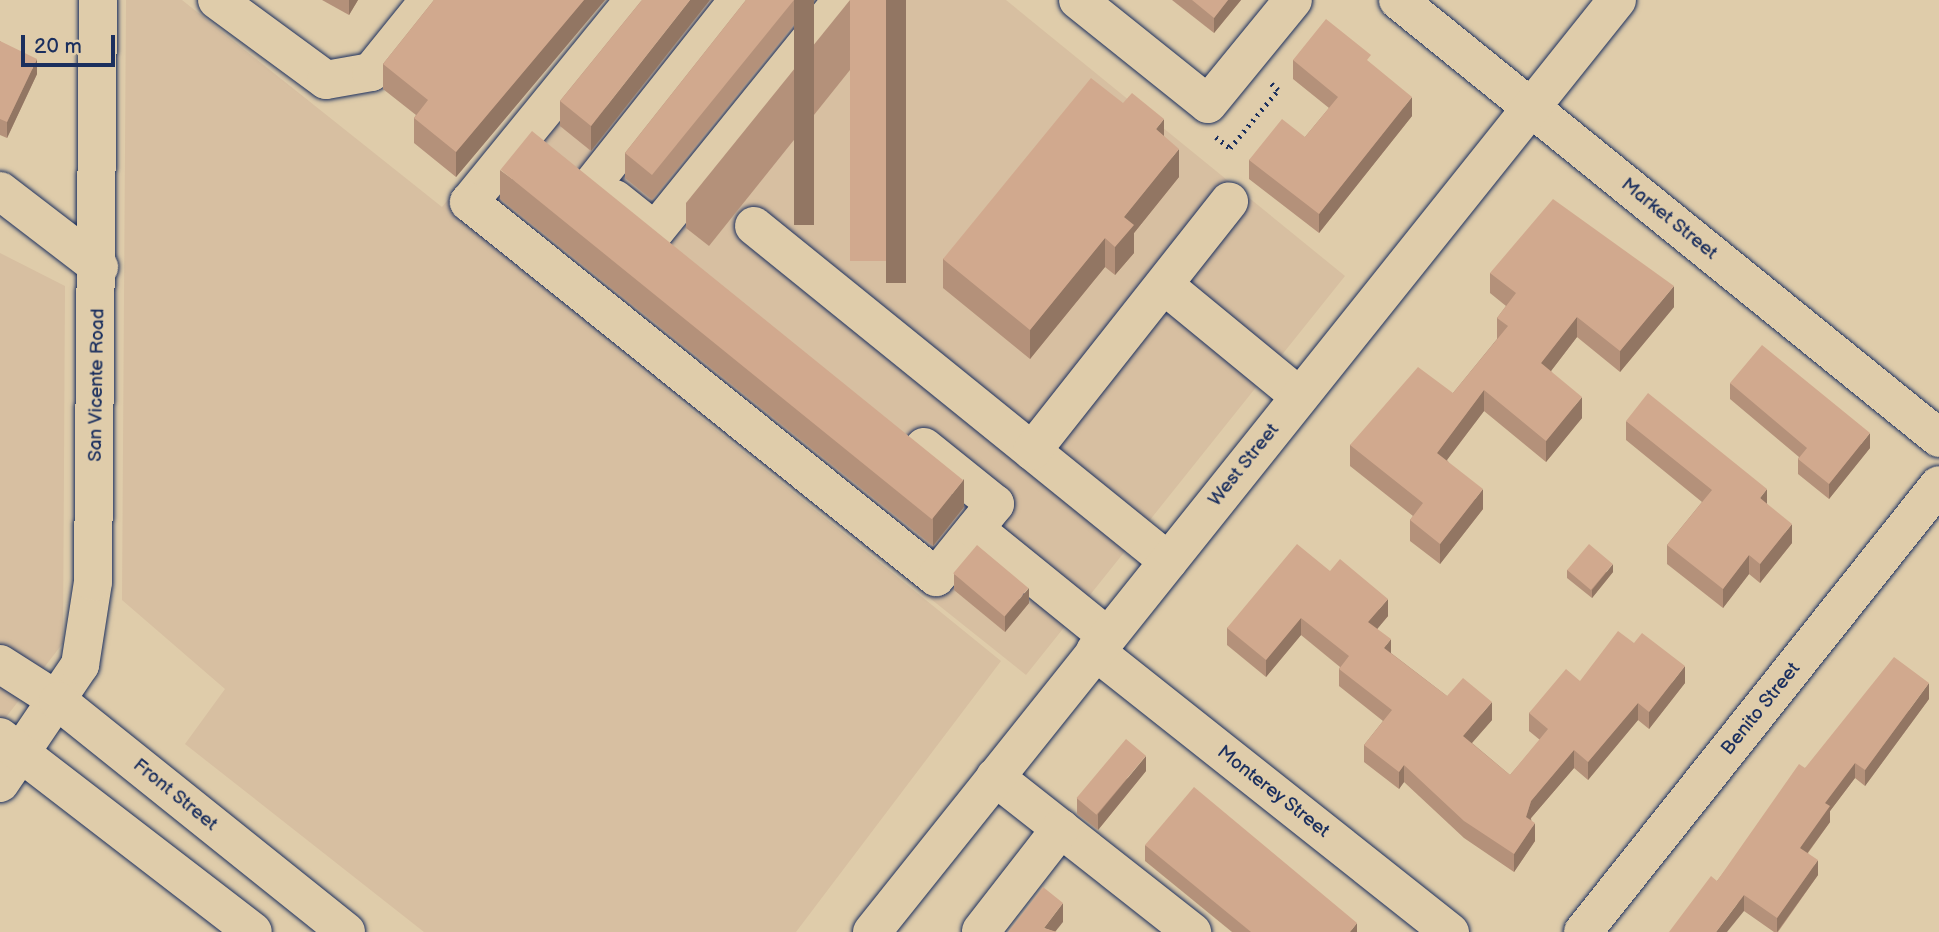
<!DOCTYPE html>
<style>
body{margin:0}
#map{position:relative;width:1939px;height:932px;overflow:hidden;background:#dfccaa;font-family:"Balsamiq Sans",sans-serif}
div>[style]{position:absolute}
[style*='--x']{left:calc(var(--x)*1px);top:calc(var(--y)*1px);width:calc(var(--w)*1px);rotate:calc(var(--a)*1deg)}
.built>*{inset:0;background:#d7bfa1}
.path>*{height:4.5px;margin-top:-2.25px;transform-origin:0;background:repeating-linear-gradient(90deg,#1b2f5e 0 2px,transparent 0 7px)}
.roads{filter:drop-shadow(0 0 2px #1b2f5e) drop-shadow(0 0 2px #1b2f5e)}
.minor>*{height:38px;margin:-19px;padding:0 19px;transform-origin:19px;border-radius:19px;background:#dfccaa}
.major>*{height:38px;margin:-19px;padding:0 19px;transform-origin:19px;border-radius:19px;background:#dfccaa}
.wall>*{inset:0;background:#b4917a}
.shaded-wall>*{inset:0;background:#927663;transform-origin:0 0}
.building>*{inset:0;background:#d1a98e;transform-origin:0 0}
span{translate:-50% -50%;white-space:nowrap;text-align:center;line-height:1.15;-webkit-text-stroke:5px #dfccaa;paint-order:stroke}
.street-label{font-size:19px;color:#1b2f5e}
.scale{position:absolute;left:21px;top:35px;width:94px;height:32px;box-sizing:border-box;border:4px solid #1b2f5e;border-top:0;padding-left:9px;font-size:21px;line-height:24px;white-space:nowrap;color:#1b2f5e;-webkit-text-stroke:5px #dfccaa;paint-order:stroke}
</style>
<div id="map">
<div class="built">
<div style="clip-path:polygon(126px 0,182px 0,442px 207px,611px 0,1006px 0,1345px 276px,1026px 675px,550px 295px,1001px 661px,796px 932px,424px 932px,185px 744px,225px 689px,122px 600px)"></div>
<div style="clip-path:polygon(0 253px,65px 286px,63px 643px,0 725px)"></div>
</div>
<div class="path">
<div style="--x:1216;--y:137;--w:18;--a:38"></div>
<div style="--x:1230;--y:148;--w:75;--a:-50.4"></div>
<div style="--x:1278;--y:90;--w:12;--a:-138"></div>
</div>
<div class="roads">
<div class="minor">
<div style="--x:217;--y:0;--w:135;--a:36.3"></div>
<div style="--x:326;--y:80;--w:46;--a:-10.1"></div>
<div style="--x:371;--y:72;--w:92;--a:-51.1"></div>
<div style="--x:634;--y:0;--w:261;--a:129.2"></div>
<div style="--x:469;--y:202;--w:599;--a:38.76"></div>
<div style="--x:936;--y:577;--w:94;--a:-51.1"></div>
<div style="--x:995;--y:504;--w:91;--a:-141.2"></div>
<div style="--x:1078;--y:0;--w:166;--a:38.7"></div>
<div style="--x:1208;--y:104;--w:134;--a:-50.7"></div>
<div style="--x:1398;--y:0;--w:696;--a:38.99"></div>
<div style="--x:594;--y:182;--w:232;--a:-51.6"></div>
<div style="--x:0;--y:191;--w:125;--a:37.5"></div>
<div style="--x:615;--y:199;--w:51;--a:38.7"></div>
<div style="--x:655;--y:231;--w:297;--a:-51"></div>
<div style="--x:754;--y:226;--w:533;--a:38.98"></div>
<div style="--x:1164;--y:285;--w:175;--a:39.4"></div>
<div style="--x:1032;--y:451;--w:318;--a:-51.7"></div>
<div style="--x:975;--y:529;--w:170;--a:39"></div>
<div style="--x:1095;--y:651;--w:453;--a:38.4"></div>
<div style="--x:995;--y:777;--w:251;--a:38.2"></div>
<div style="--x:0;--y:783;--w:143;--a:-55.9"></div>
<div style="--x:80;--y:665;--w:84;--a:-81.1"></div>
<div style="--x:93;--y:582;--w:582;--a:-89.51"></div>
<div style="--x:981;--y:931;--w:130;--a:-52.2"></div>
<div style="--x:872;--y:932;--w:1193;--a:-51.36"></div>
<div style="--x:1583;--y:932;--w:571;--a:-51.47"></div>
</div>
<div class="major">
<div style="--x:0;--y:664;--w:69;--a:32.5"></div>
<div style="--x:58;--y:701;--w:369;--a:38.7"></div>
<div style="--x:0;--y:737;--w:319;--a:37.6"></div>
</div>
</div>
<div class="wall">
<div style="clip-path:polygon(322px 0,358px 0,349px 15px)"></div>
<div style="clip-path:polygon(434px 0,605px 0,456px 177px,414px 143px,414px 118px,416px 115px,383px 89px,383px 64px)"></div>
<div style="clip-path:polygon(642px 0,591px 151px,560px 126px,560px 101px)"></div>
<div style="clip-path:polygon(746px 0,814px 0,652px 200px,625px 178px,625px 153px)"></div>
<div style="clip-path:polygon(850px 0,906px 0,709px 246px,686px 228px,686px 203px)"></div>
<div style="clip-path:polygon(1172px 0,1241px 0,1214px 33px)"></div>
<div style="clip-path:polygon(0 41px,37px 74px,7px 138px,0 135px)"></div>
<div style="clip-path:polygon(1293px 60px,1371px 64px,1412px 116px,1319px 233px,1249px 179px,1249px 160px,1305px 137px,1329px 108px,1293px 79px)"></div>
<div style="clip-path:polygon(1164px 136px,1179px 177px,1134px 233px,1134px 253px,1115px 275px,1105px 267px,1030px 359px,943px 288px,943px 259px)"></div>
<div style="clip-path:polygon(500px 170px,964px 507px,933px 546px,500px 199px)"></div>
<div style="clip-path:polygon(1490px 273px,1674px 307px,1620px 372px,1577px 337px,1551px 371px,1582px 418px,1546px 462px,1484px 411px,1447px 460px,1483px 509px,1440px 564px,1410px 541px,1410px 520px,1413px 516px,1350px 466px,1350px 445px,1453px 393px,1497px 339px,1497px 318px,1506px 306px,1490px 293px)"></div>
<div style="clip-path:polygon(1730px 383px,1870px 448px,1829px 499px,1798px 474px,1798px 459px,1799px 457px,1730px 399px)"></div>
<div style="clip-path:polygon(1626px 421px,1767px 504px,1792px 543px,1760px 583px,1749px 574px,1723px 608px,1667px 564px,1667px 545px,1702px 502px,1626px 440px)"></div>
<div style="clip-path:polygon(1567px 570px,1613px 572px,1592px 598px,1567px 578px)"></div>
<div style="clip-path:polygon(1330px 571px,1388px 616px,1377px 629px,1391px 653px,1447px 696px,1492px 720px,1472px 743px,1510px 775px,1540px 740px,1529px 731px,1529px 713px,1580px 681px,1685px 683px,1649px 729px,1638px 720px,1588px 780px,1574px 768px,1531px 818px,1535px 841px,1514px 872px,1464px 838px,1404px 782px,1399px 789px,1364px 762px,1364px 745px,1383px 721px,1339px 686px,1339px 669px,1340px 667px,1301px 635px,1266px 677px,1227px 645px,1227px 628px)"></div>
<div style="clip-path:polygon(954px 574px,1029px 603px,1005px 632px,954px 590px)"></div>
<div style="clip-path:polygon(1929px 699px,1865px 786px,1855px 778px,1830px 811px,1830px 822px,1808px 853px,1818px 875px,1778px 932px,1774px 932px,1744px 911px,1717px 881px,1805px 768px)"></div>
<div style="clip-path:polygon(1146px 771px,1098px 830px,1077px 814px,1077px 798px)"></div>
<div style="clip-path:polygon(1145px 845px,1357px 932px,1232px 932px,1145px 861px)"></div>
</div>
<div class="shaded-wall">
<div style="clip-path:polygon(349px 0,358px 0,349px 15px)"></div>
<div style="clip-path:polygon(584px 0,605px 0,456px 177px,456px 152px)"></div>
<div style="clip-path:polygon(690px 0,710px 0,591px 151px,591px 126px)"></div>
<div style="left:794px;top:0;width:20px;height:225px"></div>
<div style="left:886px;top:0;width:20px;height:283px"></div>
<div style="clip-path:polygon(1228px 0,1241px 0,1214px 33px,1214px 18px)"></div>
<div style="clip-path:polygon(37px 59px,37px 74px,7px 138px,7px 122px)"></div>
<div style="clip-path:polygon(1412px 97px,1412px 116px,1319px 233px,1319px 214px)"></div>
<div style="clip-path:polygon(1164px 119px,1164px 147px,1156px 129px)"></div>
<div style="clip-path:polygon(1179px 149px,1179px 177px,1134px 233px,1134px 253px,1115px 275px,1115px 247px,1124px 217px)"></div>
<div style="clip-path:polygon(1105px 238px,1105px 267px,1030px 359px,1030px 330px)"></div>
<div style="clip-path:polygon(1674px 286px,1674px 307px,1620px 372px,1620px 351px)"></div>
<div style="clip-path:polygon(1577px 317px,1577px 337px,1541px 384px,1541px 363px)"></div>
<div style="clip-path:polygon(1484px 390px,1484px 411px,1437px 473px,1437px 453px)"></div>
<div style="clip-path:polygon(1582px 397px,1582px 418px,1546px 462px,1546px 441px)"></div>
<div style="clip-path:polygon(1870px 433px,1870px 448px,1829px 499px,1829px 484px)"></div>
<div style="clip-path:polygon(964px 479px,964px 507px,933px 546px,933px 518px)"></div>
<div style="clip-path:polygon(1483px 489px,1483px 509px,1440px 564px,1440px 544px)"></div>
<div style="clip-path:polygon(1767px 489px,1767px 508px,1760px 498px)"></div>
<div style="clip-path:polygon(1792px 524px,1792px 543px,1760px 583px,1760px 564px)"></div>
<div style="clip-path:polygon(1749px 555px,1749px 574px,1723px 608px,1723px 589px)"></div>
<div style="clip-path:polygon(1613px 564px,1613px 572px,1592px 598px,1592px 590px)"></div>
<div style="clip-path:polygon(1029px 588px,1029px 603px,1005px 632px,1005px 616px)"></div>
<div style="clip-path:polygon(1388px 599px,1388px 616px,1368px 640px,1368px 622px)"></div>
<div style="clip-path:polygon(1301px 618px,1301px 635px,1266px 677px,1266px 660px)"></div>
<div style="clip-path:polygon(1391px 639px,1391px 657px,1384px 648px)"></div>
<div style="clip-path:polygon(1685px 666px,1685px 683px,1649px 729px,1649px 712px)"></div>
<div style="clip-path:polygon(1929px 683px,1929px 699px,1865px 786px,1865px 770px)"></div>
<div style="clip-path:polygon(1492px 702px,1492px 720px,1463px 753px,1463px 736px)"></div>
<div style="clip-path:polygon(1638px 703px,1638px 720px,1588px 780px,1588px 762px)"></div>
<div style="clip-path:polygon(1574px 750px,1574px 768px,1531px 818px,1526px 834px,1526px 817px,1531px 801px)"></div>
<div style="clip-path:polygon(1146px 756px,1146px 771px,1098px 830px,1098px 814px)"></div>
<div style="clip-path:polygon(1855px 763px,1855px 778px,1830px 811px,1830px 822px,1800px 863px,1800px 848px,1825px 803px)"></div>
<div style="clip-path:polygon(1404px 765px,1404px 782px,1399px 789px,1399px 772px)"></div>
<div style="clip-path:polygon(1535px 823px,1535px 841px,1514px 872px,1514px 854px)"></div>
<div style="clip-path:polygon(1818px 860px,1818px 875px,1777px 932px,1777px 918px)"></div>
<div style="clip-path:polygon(1744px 895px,1744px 911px,1727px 932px,1716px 932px)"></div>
<div style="clip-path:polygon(1063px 903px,1063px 922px,1055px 932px,1044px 928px)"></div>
<div style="clip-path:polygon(1357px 923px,1357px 932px,1350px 932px)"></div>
</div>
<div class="building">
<div style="clip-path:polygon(434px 0,584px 0,456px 152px,414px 118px,428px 100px,383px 64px)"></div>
<div style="clip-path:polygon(642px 0,690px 0,591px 126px,560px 101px)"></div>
<div style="clip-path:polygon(746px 0,794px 0,652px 175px,625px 153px)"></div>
<div style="left:850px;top:0;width:36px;height:261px"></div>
<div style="clip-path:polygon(1192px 0,1228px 0,1214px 18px)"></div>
<div style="clip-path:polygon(1326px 19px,1371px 55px,1367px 60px,1412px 97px,1319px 214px,1249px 160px,1282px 119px,1305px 137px,1338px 97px,1293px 60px)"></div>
<div style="clip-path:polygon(0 41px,37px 59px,7px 122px,0 119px)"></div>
<div style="clip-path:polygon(1091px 78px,1123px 103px,1132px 93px,1164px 119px,1156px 129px,1179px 149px,1124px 217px,1134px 225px,1115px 247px,1105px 238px,1030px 330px,943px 259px)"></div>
<div style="left:532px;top:131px;width:555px;height:50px;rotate:39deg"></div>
<div style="clip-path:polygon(1553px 199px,1674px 286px,1620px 351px,1577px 317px,1541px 363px,1582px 397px,1546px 441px,1484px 390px,1437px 453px,1483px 489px,1440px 544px,1410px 520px,1423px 503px,1350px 445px,1418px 367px,1453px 393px,1508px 326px,1497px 318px,1516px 293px,1490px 273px)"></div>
<div style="clip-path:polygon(1762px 345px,1870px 433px,1829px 484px,1798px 459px,1807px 448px,1730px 383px)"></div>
<div style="clip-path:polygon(1648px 393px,1767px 489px,1760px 498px,1792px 524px,1760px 564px,1749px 555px,1723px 589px,1667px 545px,1712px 490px,1626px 421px)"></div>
<div style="clip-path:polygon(1297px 544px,1330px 571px,1340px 559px,1388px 599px,1368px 622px,1391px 639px,1384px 648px,1447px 696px,1463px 678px,1492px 702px,1463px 736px,1510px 775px,1548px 729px,1529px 713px,1566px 669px,1580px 681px,1618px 631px,1634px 643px,1642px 633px,1685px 666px,1649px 712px,1638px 703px,1588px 762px,1574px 750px,1531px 801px,1526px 817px,1535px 823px,1514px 854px,1464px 821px,1404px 765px,1399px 772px,1364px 745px,1392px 710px,1339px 669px,1349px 656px,1301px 618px,1266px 660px,1227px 628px)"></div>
<div style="left:1589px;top:544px;width:31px;height:34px;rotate:40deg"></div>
<div style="left:977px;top:545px;width:67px;height:37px;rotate:40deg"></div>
<div style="clip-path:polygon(1894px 657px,1929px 683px,1865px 770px,1855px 763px,1825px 803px,1830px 806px,1800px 848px,1818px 860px,1777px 918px,1744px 895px,1716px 932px,1669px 932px,1711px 876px,1717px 881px,1799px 764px,1805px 768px)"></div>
<div style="left:1126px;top:739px;width:26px;height:77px;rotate:40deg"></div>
<div style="clip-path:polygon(1194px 787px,1357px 923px,1350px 932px,1251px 932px,1145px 845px)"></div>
<div style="clip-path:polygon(1043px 887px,1063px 903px,1044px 928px,1057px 932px,1008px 932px)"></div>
</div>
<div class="street-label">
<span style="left:1669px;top:219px;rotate:39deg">Market Street</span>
<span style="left:97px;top:385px;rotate:-89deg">San Vicente Road</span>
<span style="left:1244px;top:465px;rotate:-51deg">West Street</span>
<span style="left:1761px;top:709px;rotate:-51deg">Benito Street</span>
<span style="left:1273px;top:792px;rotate:38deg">Monterey Street</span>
<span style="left:175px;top:795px;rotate:39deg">Front Street</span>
</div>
<div class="scale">20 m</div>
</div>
